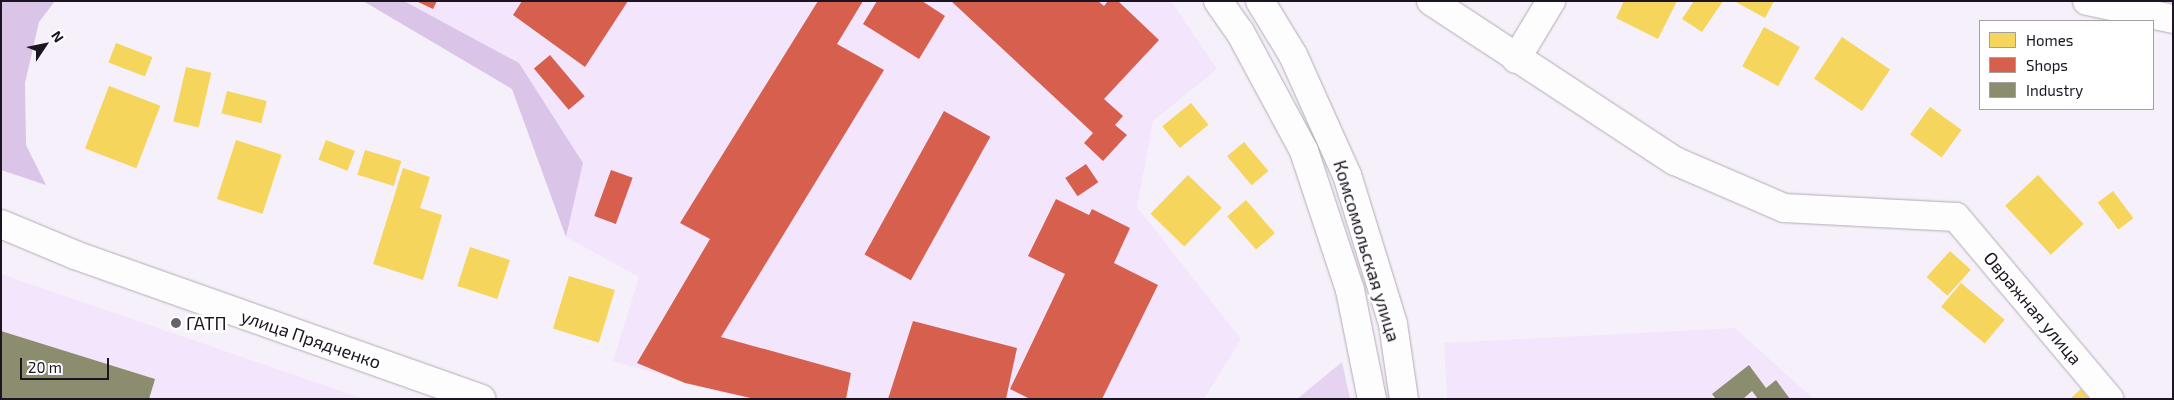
<!DOCTYPE html>
<meta charset="utf-8">
<style>
body{margin:0}
#map{position:relative;width:2174px;height:400px;overflow:hidden;background:#f6f0fa;font-family:"Exo 2",sans-serif}
div>[style]{position:absolute}
[style*='--x']{left:calc(var(--x)*1px);top:calc(var(--y)*1px);width:calc(var(--w)*1px);rotate:calc(var(--a)*1deg)}
.built>*{inset:0;background:#f3e6fc}
.green>*{inset:0;background:#e6d3f1}
.forest>*{inset:0;background:#dac4e8}
.homes>*{inset:0;background:#f6d55c;transform-origin:0 0}
.shops>*{inset:0;background:#d6604d;transform-origin:0 0}
.industry>*{inset:0;background:#8c8c6e}
.roads{filter:drop-shadow(0 0 1px #b1abb5) drop-shadow(0 0 1px #b1abb5)}
.minor>*{height:28px;margin:-14px;padding:0 14px;transform-origin:14px;border-radius:14px;background:#fefdfe}
.major>*{height:28px;margin:-14px;padding:0 14px;transform-origin:14px;border-radius:14px;background:#fefdfe}
.dots>*{width:14px;height:14px;translate:-50% -50%;box-sizing:border-box;border:2px solid #fff;border-radius:50%}
span{translate:-50% -50%;white-space:nowrap;text-align:center;line-height:1.15;-webkit-text-stroke:5px #fff;paint-order:stroke}
.street-label{font-size:18px;color:#1c1521}
.poi-label{font-size:18px;color:#1c1521}
.left{translate:0 -50%;text-align:left}
.frame{position:absolute;inset:0;border:2px solid #1c1521;pointer-events:none}
.legend{position:absolute;left:1979px;top:20px;width:175px;height:90px;box-sizing:border-box;background:#fff;border:1px solid #a4a1a6;margin:0;padding:6px 9px;list-style:none;font-size:15px;color:#1c1521}
.legend li{display:flex;align-items:center;gap:10px;height:25px}
.legend b{width:25px;border:1px solid #a4a1a6}
.north{position:absolute;left:20px;top:20px;width:50px;height:50px;-webkit-text-stroke:4px #fff;paint-order:stroke;rotate:56deg;font-size:14px;font-weight:700;line-height:20px;text-align:center;color:#1c1521}
.north::after{content:'';display:block;margin:auto;width:18px;height:22px;background:#1c1521;clip-path:polygon(50% 0,100% 100%,50% 72%,0 100%)}
.scale{position:absolute;left:20px;top:358px;width:89px;height:22px;box-sizing:border-box;border:2px solid #1c1521;border-top:0;padding-left:6px;font-size:15px;line-height:18px;white-space:nowrap;color:#1c1521;-webkit-text-stroke:4px #fff;paint-order:stroke}
</style>
<div id="map">
<div class="built">
<div style="clip-path:polygon(404px 1px,1171px 1px,1217px 69px,1153px 121px,1137px 207px,1241px 339px,1204px 399px,744px 399px,613px 361px,639px 277px,566px 237px,583px 163px,519px 63px)"></div>
<div style="clip-path:polygon(1px 274px,364px 399px,1px 399px)"></div>
<div style="clip-path:polygon(1735px 328px,1814px 399px,1447px 399px,1444px 343px)"></div>
</div>
<div class="green">
<div style="clip-path:polygon(1342px 362px,1350px 399px,1297px 399px)"></div>
</div>
<div class="forest">
<div style="clip-path:polygon(1px 1px,55px 1px,39px 22px,25px 83px,26px 145px,46px 185px,1px 170px)"></div>
<div style="clip-path:polygon(363px 1px,404px 1px,519px 63px,583px 163px,566px 237px,512px 89px)"></div>
</div>
<div class="homes">
<div style="clip-path:polygon(1624px 1px,1677px 1px,1658px 39px,1616px 18px)"></div>
<div style="clip-path:polygon(1694px 1px,1723px 1px,1702px 32px,1682px 19px)"></div>
<div style="clip-path:polygon(1734px 1px,1774px 1px,1765px 18px)"></div>
<div style="left:1764px;top:27px;width:41px;height:45px;rotate:29deg"></div>
<div style="left:1842px;top:37px;width:58px;height:50px;rotate:34deg"></div>
<div style="left:116px;top:43px;width:39px;height:21px;rotate:21deg"></div>
<div style="left:186px;top:67px;width:26px;height:56px;rotate:13deg"></div>
<div style="left:109px;top:86px;width:55px;height:67px;rotate:21deg"></div>
<div style="left:227px;top:91px;width:41px;height:23px;rotate:14deg"></div>
<div style="left:1191px;top:103px;width:28px;height:37px;rotate:51deg"></div>
<div style="left:1930px;top:107px;width:39px;height:34px;rotate:36deg"></div>
<div style="left:236px;top:140px;width:48px;height:62px;rotate:18deg"></div>
<div style="left:326px;top:140px;width:31px;height:21px;rotate:21deg"></div>
<div style="left:1244px;top:142px;width:38px;height:22px;rotate:50deg"></div>
<div style="left:365px;top:150px;width:38px;height:26px;rotate:17deg"></div>
<div style="clip-path:polygon(403px 168px,430px 177px,420px 208px,442px 215px,423px 280px,373px 264px)"></div>
<div style="left:1188px;top:175px;width:47px;height:54px;rotate:44deg"></div>
<div style="left:2038px;top:175px;width:67px;height:45px;rotate:47deg"></div>
<div style="left:2113px;top:191px;width:34px;height:19px;rotate:53deg"></div>
<div style="left:1246px;top:200px;width:44px;height:25px;rotate:49deg"></div>
<div style="left:470px;top:247px;width:42px;height:41px;rotate:18deg"></div>
<div style="left:1950px;top:251px;width:28px;height:35px;rotate:42deg"></div>
<div style="left:569px;top:276px;width:48px;height:55px;rotate:17deg"></div>
<div style="left:1961px;top:283px;width:57px;height:31px;rotate:40deg"></div>
<div style="clip-path:polygon(2081px 389px,2089px 399px,2070px 399px)"></div>
</div>
<div class="shops">
<div style="clip-path:polygon(416px 1px,437px 1px,433px 9px)"></div>
<div style="clip-path:polygon(522px 1px,628px 1px,585px 67px,513px 15px)"></div>
<div style="clip-path:polygon(818px 1px,863px 1px,837px 44px,884px 70px,721px 337px,851px 373px,846px 399px,755px 399px,685px 383px,637px 363px,710px 239px,680px 223px)"></div>
<div style="clip-path:polygon(877px 1px,922px 1px,945px 16px,919px 59px,863px 24px)"></div>
<div style="clip-path:polygon(951px 1px,1098px 1px,1104px 6px,1108px 1px,1118px 1px,1159px 40px,1104px 99px,1123px 116px,1115px 125px,1127px 135px,1103px 161px,1084px 143px,1093px 133px)"></div>
<div style="left:550px;top:55px;width:54px;height:21px;rotate:50deg"></div>
<div style="left:944px;top:111px;width:53px;height:164px;rotate:29deg"></div>
<div style="left:1086px;top:164px;width:22px;height:25px;rotate:56deg"></div>
<div style="left:611px;top:170px;width:23px;height:49px;rotate:20deg"></div>
<div style="clip-path:polygon(1056px 199px,1089px 215px,1092px 209px,1130px 228px,1114px 263px,1158px 285px,1102px 399px,1030px 399px,1010px 389px,1065px 274px,1028px 256px)"></div>
<div style="clip-path:polygon(913px 321px,1017px 348px,1006px 399px,888px 399px)"></div>
</div>
<div class="industry">
<div style="clip-path:polygon(1px 331px,155px 379px,149px 399px,1px 399px)"></div>
<div style="clip-path:polygon(1749px 365px,1766px 388px,1776px 380px,1790px 399px,1758px 399px,1752px 391px,1743px 399px,1716px 399px,1712px 394px)"></div>
</div>
<div class="roads">
<div class="minor">
<div style="--x:1431;--y:1;--w:292;--a:33.3"></div>
<div style="--x:1675;--y:161;--w:119;--a:23.3"></div>
<div style="--x:1784;--y:208;--w:172;--a:3"></div>
<div style="--x:1956;--y:217;--w:238;--a:49.9"></div>
<div style="--x:2087;--y:1;--w:88;--a:11.8"></div>
<div style="--x:1516;--y:59;--w:68;--a:-58.9"></div>
</div>
<div class="major">
<div style="--x:1218;--y:1;--w:38;--a:55"></div>
<div style="--x:1240;--y:32;--w:135;--a:61.7"></div>
<div style="--x:1304;--y:151;--w:146;--a:71.7"></div>
<div style="--x:1350;--y:290;--w:111;--a:78.6"></div>
<div style="--x:1260;--y:1;--w:63;--a:58.6"></div>
<div style="--x:1293;--y:55;--w:132;--a:65.8"></div>
<div style="--x:1347;--y:175;--w:156;--a:72.8"></div>
<div style="--x:1393;--y:324;--w:76;--a:81.7"></div>
<div style="--x:1;--y:224;--w:80;--a:22.7"></div>
<div style="--x:75;--y:255;--w:431;--a:19.5"></div>
</div>
</div>
<div class="dots">
<div style="left:176px;top:323px;background:#68626d"></div>
</div>
<div class="street-label">
<span style="left:1367px;top:251px;rotate:73deg">Комсомольская улица</span>
<span style="left:2033px;top:308px;rotate:50deg">Овражная улица</span>
<span style="left:311px;top:339px;rotate:19deg">улица Прядченко</span>
</div>
<div class="poi-label">
<span class="left" style="left:186px;top:323px">ГАТП</span>
</div>
<div class="frame"></div>
<ul class="legend">
<li><b style="height:14px;background:#f6d55c"></b>Homes</li>
<li><b style="height:14px;background:#d6604d"></b>Shops</li>
<li><b style="height:14px;background:#8c8c6e"></b>Industry</li>
</ul>
<div class="north">N</div>
<div class="scale">20 m</div>
</div>
